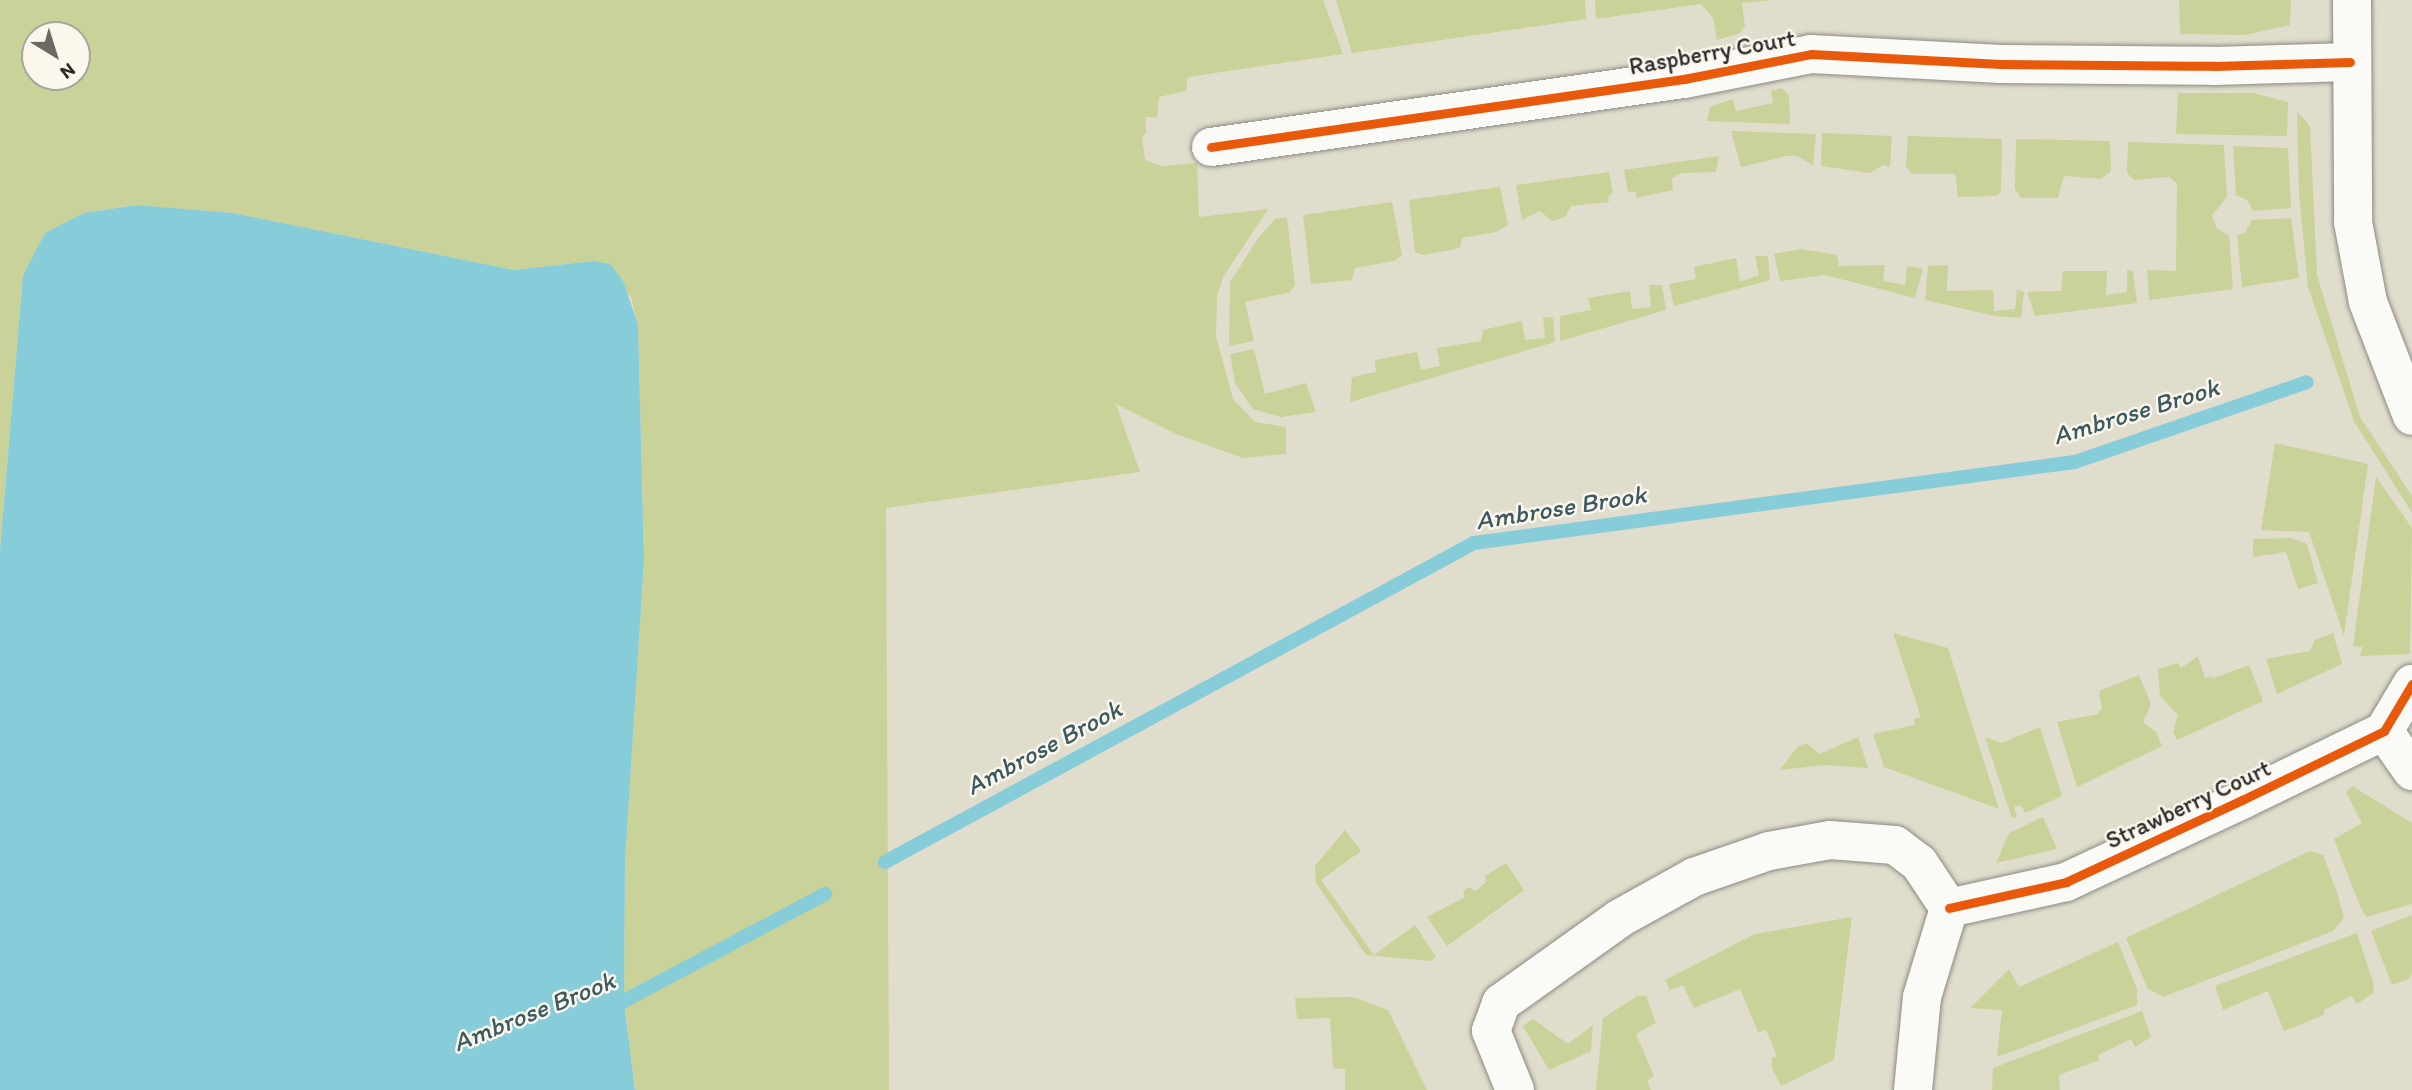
<!DOCTYPE html>
<style>
body{margin:0}
#map{position:relative;width:2412px;height:1090px;overflow:hidden;background:#e1ddcc;font-family:Itim,sans-serif}
div>[style]{position:absolute}
[style*='--x']{left:calc(var(--x)*1px);top:calc(var(--y)*1px);width:calc(var(--w)*1px);rotate:calc(var(--a)*1deg)}
.green>*{inset:0;background:#c9d298}
.water>*{inset:0;background:#87ccd9}
.stream>*{height:14px;margin:-7px;padding:0 7px;transform-origin:7px;border-radius:7px;background:#87ccd9}
.roads{filter:drop-shadow(0 0 2px #8c8a81) drop-shadow(0 0 2px #8c8a81)}
.minor>*{height:38px;margin:-19px;padding:0 19px;transform-origin:19px;border-radius:19px;background:#fafaf7}
.cycleway>*{height:9px;margin:-4.5px;padding:0 4.5px;transform-origin:4.5px;border-radius:4.5px;background:#e8590c}
span{translate:-50% -50%;white-space:nowrap;text-align:center;line-height:1.15;-webkit-text-stroke:5px #fbf7ec;paint-order:stroke}
.street-label{font-size:24px;color:#2b2b2b}
.water-label{font-size:26px;color:#3b5961;font-style:italic}
.north{position:absolute;left:21px;top:21px;width:70px;height:70px;box-sizing:border-box;background:#fbf7ec;border:2px solid #a8a59f;border-radius:50%;rotate:142deg;font-size:19px;font-weight:700;line-height:28px;text-align:center;color:#2b2b2b}
.north::after{content:'';display:block;margin:auto;width:24px;height:32px;background:#6b6963;clip-path:polygon(50% 0,100% 100%,50% 72%,0 100%)}
</style>
<div id="map">
<div class="green">
<div style="clip-path:polygon(evenodd,0 0,1323px 0,1343px 54px,1188px 77px,1186px 91px,1159px 97px,1157px 118px,1145px 117px,1146px 133px,1142px 138px,1145px 160px,1161px 166px,1197px 163px,1199px 217px,1268px 209px,1223px 277px,1217px 296px,1216px 336px,1233px 399px,1255px 422px,1286px 427px,1286px 454px,1243px 458px,1176px 434px,1116px 404px,1140px 472px,886px 508px,889px 1090px,635px 1090px,624px 1003px,625px 861px,644px 561px,638px 325px,631px 297px,593px 261px,514px 270px,233px 213px,137px 205px,84px 213px,45px 233px,23px 275px,0 550px,0 0,35px 35px,77px 35px,77px 77px,35px 77px,35px 35px)"></div>
<div style="clip-path:polygon(1336px 0,1585px 0,1586px 19px,1352px 53px)"></div>
<div style="clip-path:polygon(1595px 0,1773px 0,1742px 3px,1745px 26px,1740px 33px,1717px 40px,1713px 18px,1701px 4px,1596px 19px)"></div>
<div style="clip-path:polygon(2179px 0,2291px 0,2290px 25px,2245px 35px,2180px 34px)"></div>
<div style="clip-path:polygon(1782px 88px,1789px 95px,1790px 124px,1707px 121px,1710px 107px,1733px 99px,1736px 111px,1773px 103px,1771px 91px)"></div>
<div style="clip-path:polygon(2178px 93px,2253px 93px,2288px 102px,2287px 136px,2176px 134px)"></div>
<div style="clip-path:polygon(2297px 111px,2310px 126px,2317px 275px,2360px 417px,2412px 496px,2412px 513px,2354px 421px,2308px 287px,2299px 193px)"></div>
<div style="clip-path:polygon(1731px 131px,1816px 134px,1813px 165px,1797px 156px,1786px 156px,1741px 167px)"></div>
<div style="clip-path:polygon(1822px 133px,1892px 136px,1890px 167px,1883px 165px,1870px 173px,1821px 166px)"></div>
<div style="clip-path:polygon(1908px 136px,2002px 139px,2001px 192px,1996px 196px,1958px 197px,1955px 174px,1912px 174px,1906px 167px)"></div>
<div style="clip-path:polygon(2016px 139px,2110px 141px,2111px 171px,2101px 179px,2064px 176px,2058px 198px,2021px 198px,2015px 189px)"></div>
<div style="clip-path:polygon(2128px 142px,2224px 145px,2227px 197px,2212px 215px,2217px 229px,2229px 235px,2233px 289px,2149px 300px,2147px 270px,2176px 271px,2177px 183px,2169px 177px,2134px 180px,2127px 173px)"></div>
<div style="clip-path:polygon(2233px 146px,2288px 148px,2291px 208px,2253px 211px,2247px 200px,2236px 195px)"></div>
<div style="clip-path:polygon(1719px 156px,1716px 172px,1682px 173px,1672px 178px,1673px 190px,1636px 198px,1636px 192px,1628px 192px,1624px 170px)"></div>
<div style="clip-path:polygon(1609px 172px,1613px 192px,1608px 197px,1609px 202px,1571px 206px,1565px 217px,1552px 221px,1540px 211px,1522px 220px,1516px 185px)"></div>
<div style="clip-path:polygon(1500px 187px,1508px 225px,1496px 232px,1462px 238px,1460px 248px,1423px 255px,1415px 252px,1409px 200px)"></div>
<div style="clip-path:polygon(1392px 202px,1402px 255px,1394px 261px,1355px 268px,1352px 280px,1311px 284px,1303px 215px)"></div>
<div style="clip-path:polygon(1287px 217px,1295px 285px,1290px 292px,1245px 302px,1254px 341px,1229px 346px,1230px 282px,1259px 237px,1275px 219px)"></div>
<div style="clip-path:polygon(2291px 218px,2299px 278px,2242px 287px,2237px 235px,2245px 233px,2252px 220px)"></div>
<div style="clip-path:polygon(1801px 249px,1837px 255px,1839px 266px,1885px 265px,1883px 281px,1905px 285px,1907px 266px,1923px 269px,1915px 298px,1825px 275px,1780px 281px,1774px 254px)"></div>
<div style="clip-path:polygon(1755px 256px,1768px 256px,1770px 280px,1674px 306px,1669px 284px,1696px 279px,1694px 267px,1736px 258px,1740px 282px,1759px 275px)"></div>
<div style="clip-path:polygon(1948px 265px,1947px 291px,1993px 290px,1994px 311px,2015px 309px,2017px 290px,2024px 292px,2021px 318px,1995px 316px,1925px 300px,1928px 266px)"></div>
<div style="clip-path:polygon(2127px 270px,2133px 271px,2137px 303px,2035px 316px,2027px 292px,2061px 291px,2063px 271px,2107px 271px,2106px 295px,2127px 292px)"></div>
<div style="clip-path:polygon(1649px 285px,1662px 285px,1666px 310px,1560px 341px,1560px 316px,1591px 310px,1588px 298px,1630px 291px,1632px 309px,1651px 307px)"></div>
<div style="clip-path:polygon(1543px 317px,1553px 318px,1555px 342px,1350px 402px,1352px 377px,1376px 372px,1375px 360px,1417px 352px,1421px 370px,1440px 366px,1437px 348px,1481px 341px,1483px 330px,1522px 321px,1525px 340px,1545px 338px)"></div>
<div style="clip-path:polygon(1254px 349px,1265px 394px,1306px 383px,1316px 412px,1281px 417px,1253px 409px,1235px 383px,1230px 354px)"></div>
<div style="clip-path:polygon(2275px 443px,2368px 464px,2344px 636px,2309px 532px,2261px 530px)"></div>
<div style="clip-path:polygon(2376px 477px,2412px 528px,2410px 654px,2360px 656px,2362px 647px,2353px 646px)"></div>
<div style="clip-path:polygon(2291px 538px,2307px 544px,2318px 583px,2298px 589px,2286px 552px,2253px 557px,2253px 539px)"></div>
<div style="clip-path:polygon(1893px 633px,1948px 648px,1999px 809px,1884px 767px,1873px 734px,1915px 725px,1914px 719px,1921px 717px)"></div>
<div style="clip-path:polygon(2333px 633px,2342px 664px,2277px 694px,2266px 659px,2310px 651px,2315px 640px)"></div>
<div style="clip-path:polygon(2198px 656px,2205px 678px,2212px 676px,2211px 679px,2249px 665px,2263px 701px,2177px 740px,2173px 732px,2178px 715px,2160px 696px,2158px 669px,2178px 663px,2181px 668px)"></div>
<div style="clip-path:polygon(2139px 675px,2151px 704px,2143px 722px,2156px 732px,2162px 746px,2077px 787px,2057px 722px,2098px 714px,2102px 708px,2099px 691px)"></div>
<div style="clip-path:polygon(2040px 727px,2062px 796px,2025px 813px,2021px 805px,2014px 807px,2017px 817px,2012px 818px,1985px 737px,2002px 743px)"></div>
<div style="clip-path:polygon(1858px 737px,1868px 768px,1825px 765px,1780px 770px,1797px 747px,1806px 743px,1820px 754px)"></div>
<div style="clip-path:polygon(2352px 786px,2412px 823px,2412px 904px,2366px 917px,2360px 906px,2334px 839px,2362px 823px,2346px 792px)"></div>
<div style="clip-path:polygon(2043px 817px,2057px 849px,1996px 863px,2009px 833px)"></div>
<div style="clip-path:polygon(1345px 830px,1361px 851px,1321px 880px,1374px 955px,1415px 925px,1436px 957px,1431px 961px,1366px 955px,1316px 883px,1315px 866px)"></div>
<div style="clip-path:polygon(2310px 851px,2323px 855px,2337px 892px,2344px 918px,2333px 931px,2163px 997px,2148px 989px,2126px 938px)"></div>
<div style="clip-path:polygon(1506px 863px,1524px 890px,1447px 946px,1427px 917px,1465px 897px,1463px 892px,1469px 887px,1476px 891px,1487px 881px,1485px 876px)"></div>
<div style="clip-path:polygon(2412px 915px,2412px 973px,2409px 979px,2392px 985px,2371px 931px)"></div>
<div style="clip-path:polygon(1852px 917px,1834px 1060px,1781px 1086px,1772px 1068px,1772px 1058px,1777px 1056px,1766px 1030px,1758px 1032px,1740px 989px,1694px 1008px,1683px 985px,1670px 990px,1665px 980px,1755px 934px)"></div>
<div style="clip-path:polygon(2357px 933px,2374px 985px,2373px 993px,2357px 1004px,2351px 996px,2324px 1010px,2324px 1015px,2284px 1031px,2268px 991px,2223px 1010px,2215px 986px)"></div>
<div style="clip-path:polygon(2118px 942px,2137px 989px,2137px 1005px,1997px 1057px,2002px 1010px,1970px 1008px,2009px 969px,2019px 987px)"></div>
<div style="clip-path:polygon(1637px 996px,1646px 996px,1656px 1023px,1636px 1034px,1654px 1076px,1647px 1081px,1651px 1090px,1596px 1090px,1603px 1018px)"></div>
<div style="clip-path:polygon(1353px 997px,1388px 1010px,1427px 1090px,1345px 1090px,1345px 1069px,1333px 1068px,1330px 1018px,1297px 1019px,1295px 998px)"></div>
<div style="clip-path:polygon(2142px 1011px,2151px 1037px,2135px 1047px,2131px 1039px,2098px 1055px,2099px 1060px,2059px 1075px,2060px 1090px,1992px 1090px,1993px 1068px)"></div>
<div style="clip-path:polygon(1533px 1019px,1568px 1044px,1593px 1025px,1591px 1051px,1549px 1070px,1523px 1026px)"></div>
</div>
<div class="water">
<div style="clip-path:polygon(137px 205px,233px 213px,514px 270px,593px 261px,610px 264px,623px 281px,638px 324px,644px 561px,625px 861px,624px 1003px,635px 1090px,0 1090px,0 550px,23px 275px,45px 233px,84px 213px)"></div>
</div>
<div class="stream">
<div style="--x:885;--y:862;--w:670;--a:-28.44"></div>
<div style="--x:1474;--y:543;--w:606;--a:-7.68"></div>
<div style="--x:2075;--y:462;--w:245;--a:-19"></div>
<div style="--x:607;--y:1010;--w:247;--a:-28"></div>
</div>
<div class="roads">
<div class="minor">
<div style="--x:2352;--y:0;--w:222;--a:89.7"></div>
<div style="--x:2353;--y:222;--w:81;--a:79.4"></div>
<div style="--x:2368;--y:302;--w:122;--a:68.9"></div>
<div style="--x:1211;--y:147;--w:478;--a:-8.2"></div>
<div style="--x:1684;--y:79;--w:129;--a:-11.1"></div>
<div style="--x:1811;--y:54;--w:190;--a:3"></div>
<div style="--x:2001;--y:64;--w:213;--a:0.5"></div>
<div style="--x:2214;--y:66;--w:136;--a:-1.7"></div>
<div style="--x:2384;--y:731;--w:49;--a:55"></div>
<div style="--x:1949;--y:908;--w:120;--a:-12.5"></div>
<div style="--x:2066;--y:882;--w:194;--a:-25"></div>
<div style="--x:2242;--y:800;--w:158;--a:-25.9"></div>
<div style="--x:2384;--y:731;--w:55;--a:-59.2"></div>
<div style="--x:1515;--y:1090;--w:64;--a:-112.1"></div>
<div style="--x:1491;--y:1031;--w:30;--a:-70"></div>
<div style="--x:1501;--y:1003;--w:146;--a:-35.5"></div>
<div style="--x:1620;--y:918;--w:85;--a:-29"></div>
<div style="--x:1694;--y:877;--w:79;--a:-19.1"></div>
<div style="--x:1769;--y:851;--w:62;--a:-10.2"></div>
<div style="--x:1830;--y:840;--w:65;--a:4.4"></div>
<div style="--x:1895;--y:845;--w:30;--a:37"></div>
<div style="--x:1919;--y:863;--w:54;--a:56.3"></div>
<div style="--x:1913;--y:1090;--w:93;--a:-84.5"></div>
<div style="--x:1922;--y:997;--w:93;--a:-73.1"></div>
</div>
</div>
<div class="cycleway">
<div style="--x:1211;--y:147;--w:478;--a:-8.2"></div>
<div style="--x:1684;--y:79;--w:129;--a:-11.1"></div>
<div style="--x:1811;--y:54;--w:190;--a:3"></div>
<div style="--x:2001;--y:64;--w:213;--a:0.5"></div>
<div style="--x:2214;--y:66;--w:136;--a:-1.7"></div>
<div style="--x:1949;--y:908;--w:120;--a:-12.5"></div>
<div style="--x:2066;--y:882;--w:194;--a:-25"></div>
<div style="--x:2242;--y:800;--w:158;--a:-25.9"></div>
<div style="--x:2384;--y:731;--w:55;--a:-59.2"></div>
</div>
<div class="street-label">
<span style="left:1712px;top:52px;rotate:-10deg">Raspberry Court</span>
<span style="left:2188px;top:804px;rotate:-25deg">Strawberry Court</span>
</div>
<div class="water-label">
<span style="left:2136px;top:412px;rotate:-17deg">Ambrose Brook</span>
<span style="left:1561px;top:508px;rotate:-9deg">Ambrose Brook</span>
<span style="left:1044px;top:748px;rotate:-28deg">Ambrose Brook</span>
<span style="left:534px;top:1012px;rotate:-22deg">Ambrose Brook</span>
</div>
<div class="north">N</div>
</div>
